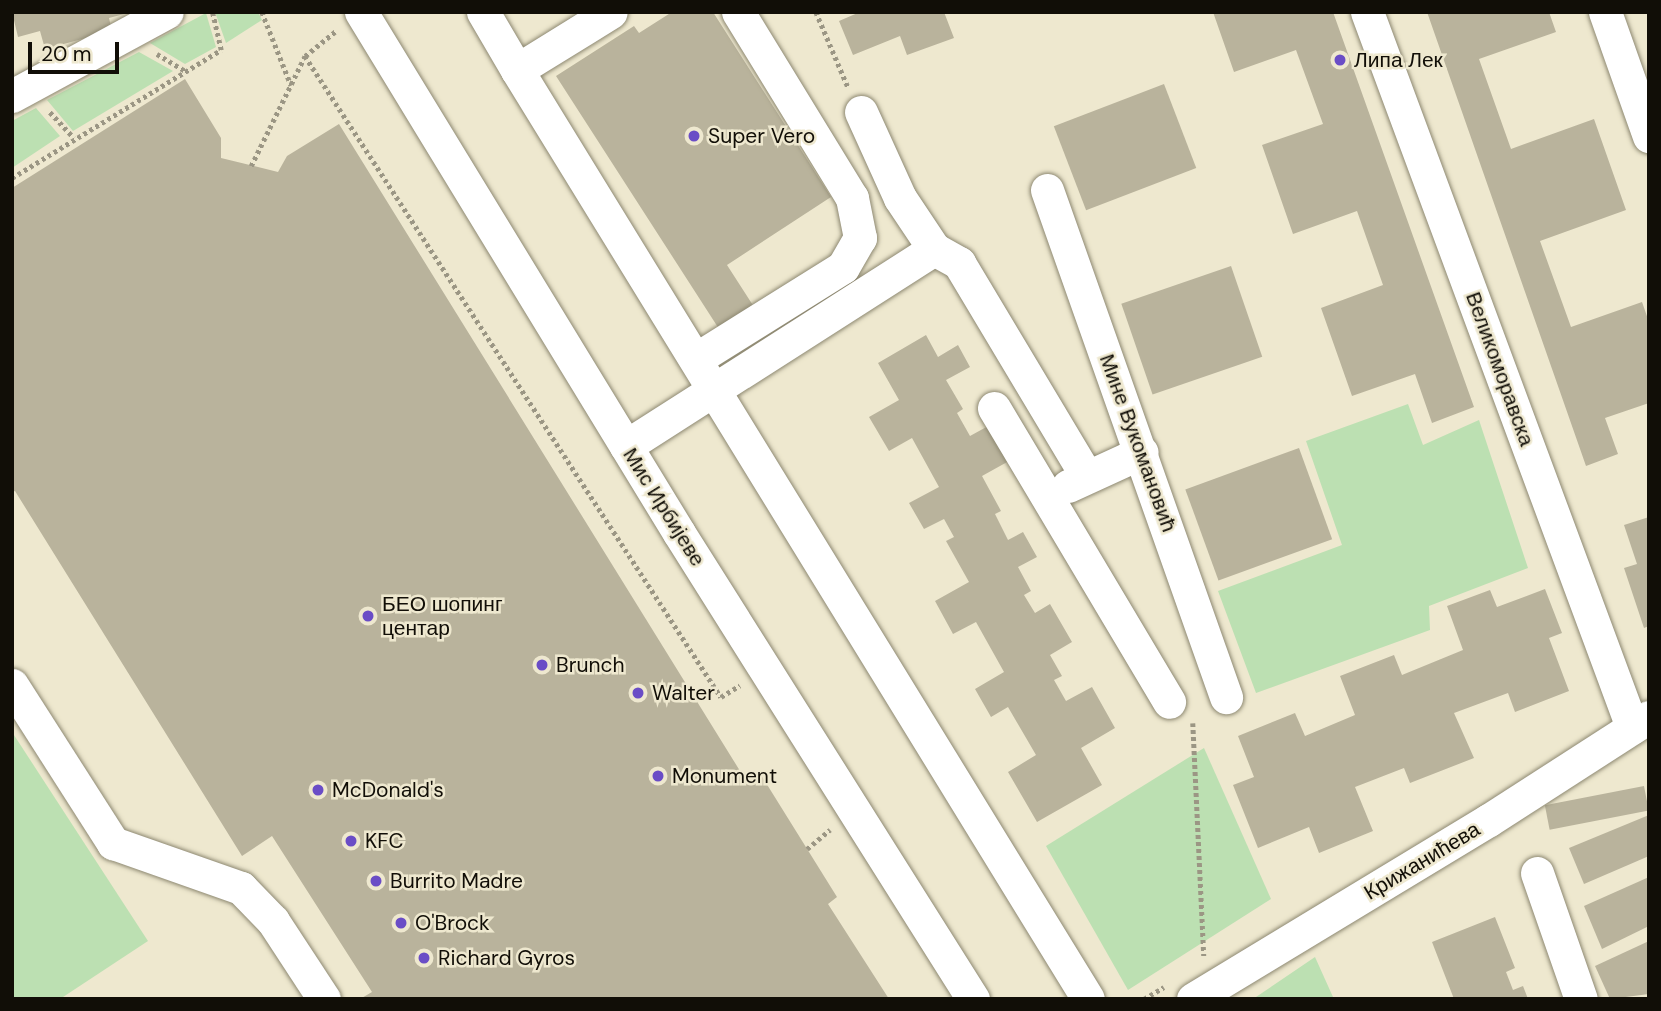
<!DOCTYPE html>
<meta charset="utf-8">
<style>
body{margin:0}
#map{position:relative;width:1661px;height:1011px;overflow:hidden;background:#eee8cf;font-family:"DM Sans",sans-serif}
div>[style]{position:absolute}
[style*='--x']{left:calc(var(--x)*1px);top:calc(var(--y)*1px);width:calc(var(--w)*1px);rotate:calc(var(--a)*1deg)}
.green>*{inset:0;background:#bce0b2}
.building>*{inset:0;background:#b9b39c;transform-origin:0 0}
.path>*{height:4.5px;margin-top:-2.25px;transform-origin:0;background:repeating-linear-gradient(90deg,#9b9684 0 3.5px,transparent 0 7px)}
.roads{filter:drop-shadow(0 0 2px #8d8871) drop-shadow(0 0 2px #8d8871)}
.minor>*{height:33px;margin:-16.5px;padding:0 16.5px;transform-origin:16.5px;border-radius:16.5px;background:#fff}
.dots>*{width:19px;height:19px;translate:-50% -50%;box-sizing:border-box;border:4px solid #eee8cf;border-radius:50%}
span{translate:-50% -50%;white-space:nowrap;text-align:center;line-height:1.15;-webkit-text-stroke:5px #eee8cf;paint-order:stroke}
.poi-label{font-size:21px;color:#110e07}
.left{translate:0 -50%;text-align:left}
.street-label{font-size:21px;color:#110e07}
.frame{position:absolute;inset:0;border:14px solid #110e07;pointer-events:none}
.scale{position:absolute;left:28px;top:42px;width:91px;height:32px;box-sizing:border-box;border:4px solid #110e07;border-top:0;padding-left:9px;font-size:21px;line-height:24px;white-space:nowrap;color:#110e07;-webkit-text-stroke:5px #eee8cf;paint-order:stroke}
</style>
<div id="map">
<div class="green">
<div style="clip-path:polygon(215px 12px,258px 12px,262px 20px,226px 43px)"></div>
<div style="clip-path:polygon(206px 13px,216px 47px,185px 64px,150px 43px)"></div>
<div style="clip-path:polygon(139px 52px,173px 71px,73px 131px,47px 100px)"></div>
<div style="clip-path:polygon(36px 108px,60px 136px,12px 168px,12px 121px)"></div>
<div style="clip-path:polygon(1408px 404px,1423px 445px,1479px 420px,1528px 568px,1429px 606px,1430px 630px,1256px 693px,1218px 591px,1342px 545px,1306px 441px)"></div>
<div style="clip-path:polygon(12px 732px,148px 941px,60px 999px,12px 999px)"></div>
<div style="clip-path:polygon(1204px 748px,1271px 899px,1128px 990px,1046px 846px)"></div>
<div style="clip-path:polygon(1315px 957px,1333px 997px,1343px 999px,1253px 999px)"></div>
</div>
<div class="building">
<div style="clip-path:polygon(12px 12px,128px 12px,128px 13px,109px 18px,112px 31px,45px 49px,40px 31px,18px 37px)"></div>
<div style="clip-path:polygon(672px 12px,713px 12px,831px 197px,727px 265px,756px 310px,721px 332px,556px 76px,634px 26px,639px 33px)"></div>
<div style="clip-path:polygon(860px 12px,944px 12px,954px 38px,907px 55px,900px 36px,853px 55px,839px 21px)"></div>
<div style="clip-path:polygon(1213px 12px,1333px 12px,1474px 407px,1432px 423px,1415px 374px,1352px 396px,1321px 308px,1383px 285px,1357px 211px,1293px 234px,1262px 145px,1323px 124px,1296px 50px,1234px 72px)"></div>
<div style="clip-path:polygon(1427px 12px,1549px 12px,1556px 32px,1479px 59px,1511px 149px,1594px 119px,1626px 210px,1540px 241px,1571px 327px,1642px 302px,1649px 322px,1649px 403px,1605px 418px,1618px 454px,1586px 466px)"></div>
<div style="clip-path:polygon(185px 79px,221px 138px,221px 158px,278px 172px,287px 156px,339px 124px,745px 779px,758px 770px,837px 897px,828px 904px,889px 999px,360px 999px,372px 992px,272px 836px,242px 856px,15px 491px,12px 492px,12px 188px)"></div>
<div style="left:1164px;top:84px;width:90px;height:118px;rotate:69deg"></div>
<div style="left:1231px;top:266px;width:96px;height:116px;rotate:71deg"></div>
<div style="clip-path:polygon(926px 335px,938px 357px,958px 345px,970px 367px,946px 380px,963px 409px,957px 413px,970px 436px,990px 425px,1009px 461px,982px 476px,1001px 511px,995px 514px,1008px 540px,1023px 532px,1037px 557px,1018px 567px,1031px 591px,1024px 595px,1035px 613px,1050px 604px,1072px 642px,1050px 655px,1062px 676px,1054px 680px,1066px 701px,1092px 687px,1115px 728px,1081px 748px,1102px 785px,1037px 822px,1008px 772px,1036px 755px,1008px 707px,991px 717px,975px 689px,1004px 672px,976px 622px,953px 634px,935px 601px,969px 582px,946px 541px,954px 537px,944px 519px,924px 529px,909px 503px,939px 487px,912px 438px,889px 451px,869px 417px,899px 400px,878px 363px)"></div>
<div style="left:1299px;top:448px;width:97px;height:121px;rotate:70deg"></div>
<div style="clip-path:polygon(1649px 517px,1649px 626px,1644px 628px,1624px 568px,1637px 564px,1624px 525px)"></div>
<div style="clip-path:polygon(1545px 589px,1562px 633px,1549px 638px,1569px 691px,1515px 712px,1508px 693px,1454px 713px,1474px 758px,1410px 783px,1404px 768px,1355px 787px,1373px 831px,1319px 853px,1309px 827px,1258px 848px,1233px 785px,1254px 777px,1238px 736px,1295px 713px,1305px 736px,1355px 715px,1340px 676px,1394px 655px,1402px 675px,1463px 650px,1447px 606px,1490px 590px,1497px 607px)"></div>
<div style="left:1644px;top:786px;width:25px;height:101px;rotate:79deg"></div>
<div style="clip-path:polygon(1649px 815px,1649px 856px,1584px 884px,1569px 848px)"></div>
<div style="clip-path:polygon(1649px 877px,1649px 926px,1602px 949px,1584px 906px)"></div>
<div style="clip-path:polygon(1495px 917px,1515px 968px,1506px 972px,1513px 990px,1523px 986px,1528px 999px,1454px 999px,1432px 942px)"></div>
<div style="clip-path:polygon(1649px 941px,1649px 994px,1610px 999px,1595px 966px)"></div>
</div>
<div class="path">
<div style="--x:262;--y:12;--w:79;--a:68.3"></div>
<div style="--x:816;--y:12;--w:82;--a:66.9"></div>
<div style="--x:157;--y:54;--w:33;--a:31"></div>
<div style="--x:305;--y:56;--w:764;--a:57.02"></div>
<div style="--x:721;--y:697;--w:22;--a:-32"></div>
<div style="--x:50;--y:112;--w:35;--a:47"></div>
<div style="--x:251;--y:166;--w:123;--a:-63.9"></div>
<div style="--x:305;--y:56;--w:40;--a:-39"></div>
<div style="--x:12;--y:178;--w:245;--a:-31.5"></div>
<div style="--x:221;--y:50;--w:39;--a:-103"></div>
<div style="--x:1193;--y:723;--w:233;--a:87.3"></div>
<div style="--x:807;--y:849;--w:30;--a:-40"></div>
<div style="--x:1144;--y:999;--w:23;--a:-31"></div>
</div>
<div class="roads">
<div class="minor">
<div style="--x:361;--y:12;--w:610;--a:58.6"></div>
<div style="--x:679;--y:533;--w:551;--a:57.75"></div>
<div style="--x:483;--y:12;--w:67;--a:59.6"></div>
<div style="--x:517;--y:70;--w:110;--a:-31.7"></div>
<div style="--x:1367;--y:12;--w:763;--a:69.66"></div>
<div style="--x:1605;--y:12;--w:132;--a:70.5"></div>
<div style="--x:517;--y:70;--w:1090;--a:58.42"></div>
<div style="--x:12;--y:96;--w:176;--a:-28.5"></div>
<div style="--x:861;--y:112;--w:94;--a:65.6"></div>
<div style="--x:900;--y:198;--w:61;--a:56.3"></div>
<div style="--x:1047;--y:190;--w:538;--a:70.55"></div>
<div style="--x:696;--y:359;--w:173;--a:-32"></div>
<div style="--x:843;--y:267;--w:34;--a:-60"></div>
<div style="--x:860;--y:238;--w:41;--a:-101.3"></div>
<div style="--x:852;--y:198;--w:218;--a:-121.5"></div>
<div style="--x:994;--y:408;--w:342;--a:59.2"></div>
<div style="--x:626;--y:446;--w:366;--a:-32.6"></div>
<div style="--x:934;--y:249;--w:29;--a:29"></div>
<div style="--x:959;--y:263;--w:247;--a:59.1"></div>
<div style="--x:1068;--y:486;--w:81;--a:-24.7"></div>
<div style="--x:12;--y:685;--w:188;--a:57.4"></div>
<div style="--x:113;--y:843;--w:136;--a:19.4"></div>
<div style="--x:241;--y:888;--w:46;--a:45.9"></div>
<div style="--x:273;--y:921;--w:93;--a:56.8"></div>
<div style="--x:1537;--y:873;--w:133;--a:70.8"></div>
<div style="--x:1193;--y:999;--w:346;--a:-31.2"></div>
<div style="--x:1489;--y:820;--w:190;--a:-32.8"></div>
</div>
</div>
<div class="dots">
<div style="left:1340px;top:60px;background:#6a4dc6"></div>
<div style="left:694px;top:136px;background:#6a4dc6"></div>
<div style="left:368px;top:616px;background:#6a4dc6"></div>
<div style="left:542px;top:665px;background:#6a4dc6"></div>
<div style="left:638px;top:693px;background:#6a4dc6"></div>
<div style="left:658px;top:776px;background:#6a4dc6"></div>
<div style="left:318px;top:790px;background:#6a4dc6"></div>
<div style="left:351px;top:841px;background:#6a4dc6"></div>
<div style="left:376px;top:881px;background:#6a4dc6"></div>
<div style="left:401px;top:923px;background:#6a4dc6"></div>
<div style="left:424px;top:958px;background:#6a4dc6"></div>
</div>
<div class="poi-label">
<span class="left" style="left:1354px;top:60px">Липа Лек</span>
<span class="left" style="left:708px;top:136px">Super Vero</span>
<span class="left" style="left:382px;top:616px">БЕО шопинг<br>центар</span>
<span class="left" style="left:556px;top:665px">Brunch</span>
<span class="left" style="left:652px;top:693px">Walter</span>
<span class="left" style="left:672px;top:776px">Monument</span>
<span class="left" style="left:332px;top:790px">McDonald's</span>
<span class="left" style="left:365px;top:841px">KFC</span>
<span class="left" style="left:390px;top:881px">Burrito Madre</span>
<span class="left" style="left:415px;top:923px">O'Brock</span>
<span class="left" style="left:438px;top:958px">Richard Gyros</span>
</div>
<div class="street-label">
<span style="left:1500px;top:369px;rotate:70deg">Великоморавска</span>
<span style="left:1138px;top:443px;rotate:70deg">Мине Вукомановић</span>
<span style="left:664px;top:507px;rotate:58deg">Мис Ирбијеве</span>
<span style="left:1422px;top:861px;rotate:-31deg">Крижанићева</span>
</div>
<div class="frame"></div>
<div class="scale">20 m</div>
</div>
